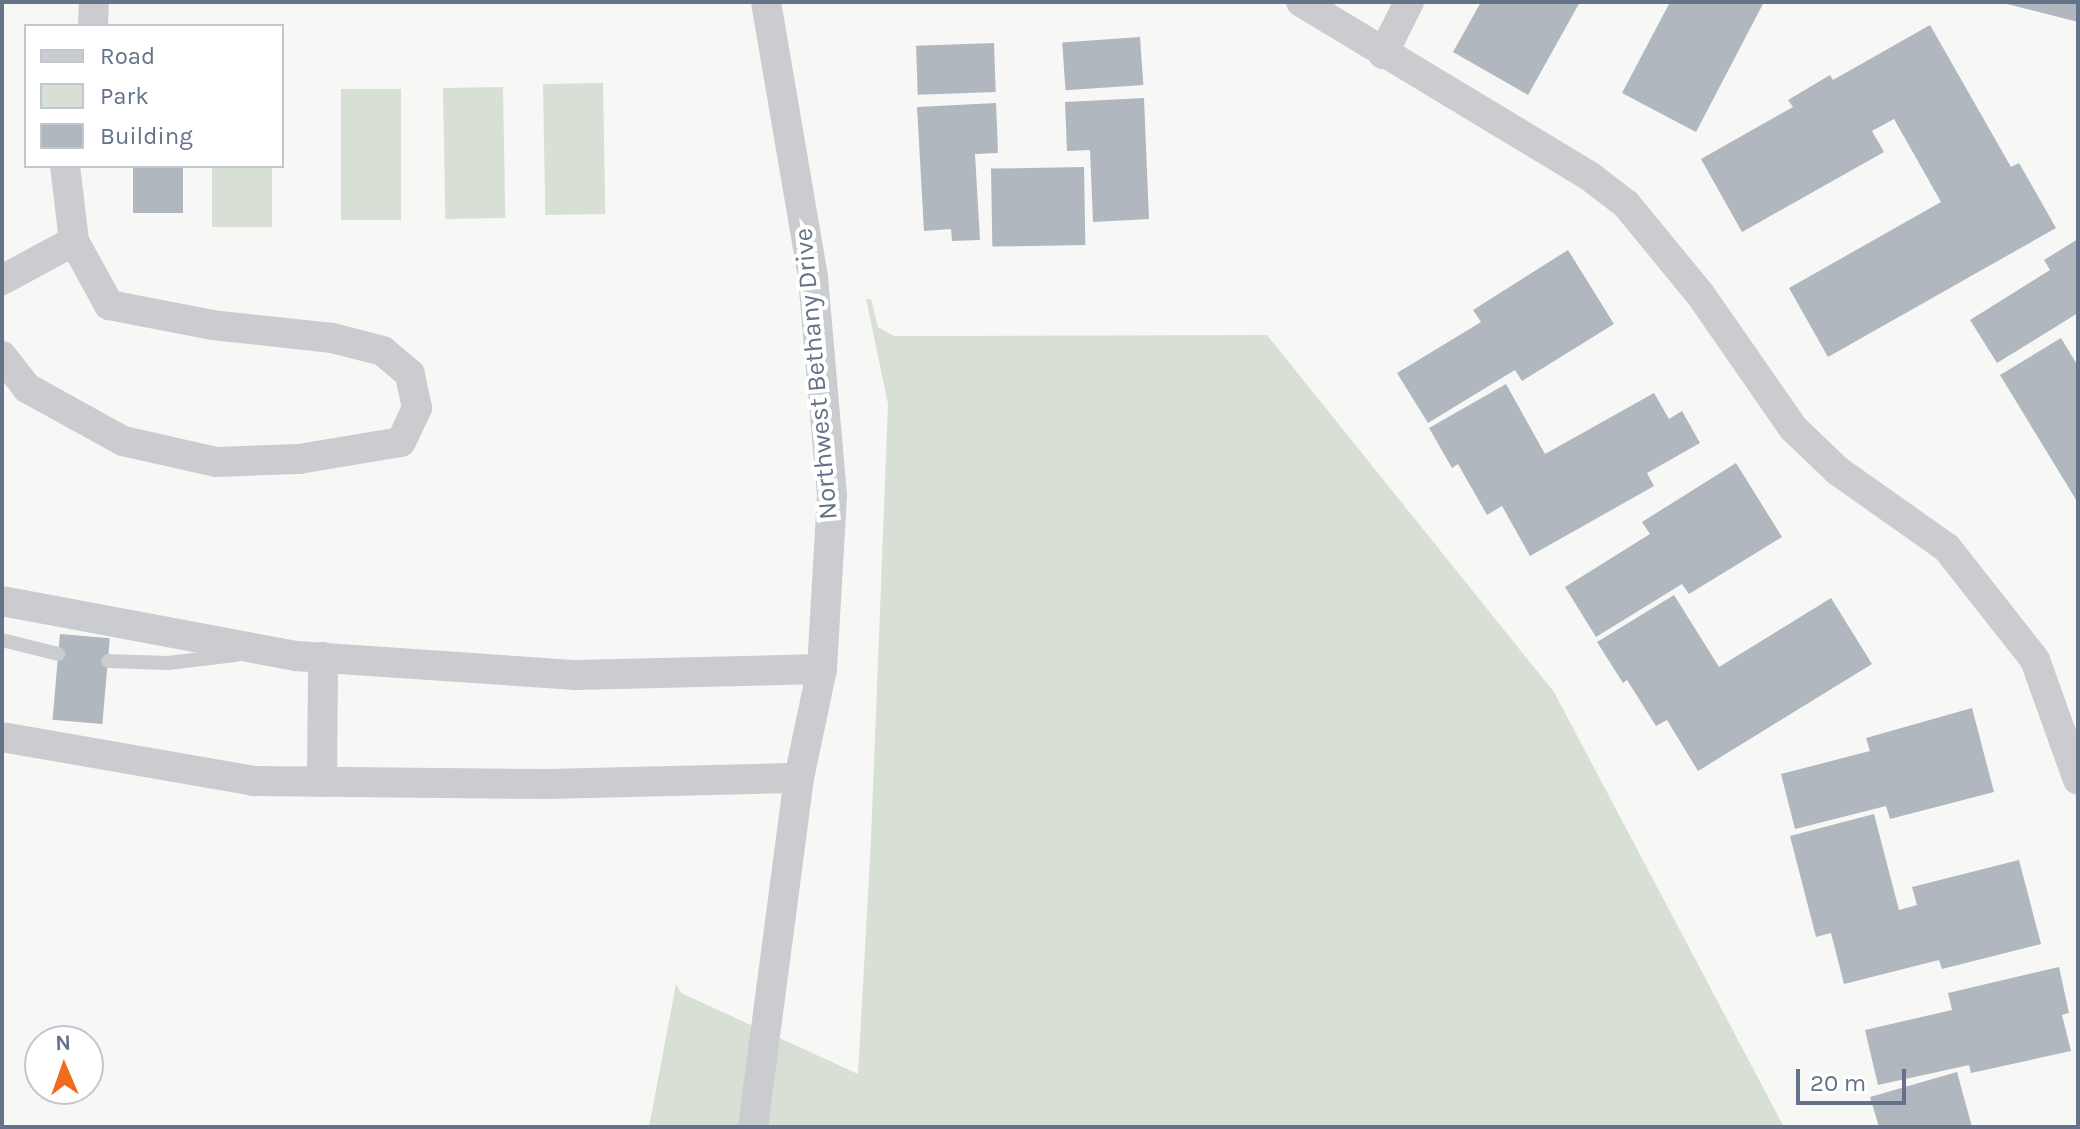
<!DOCTYPE html>
<style>
body{margin:0}
#map{position:relative;width:2080px;height:1129px;overflow:hidden;background:#f7f8f5;font-family:Karla,sans-serif}
div>[style]{position:absolute}
[style*='--x']{left:calc(var(--x)*1px);top:calc(var(--y)*1px);width:calc(var(--w)*1px);rotate:calc(var(--a)*1deg)}
.green>*{inset:0;background:#d8e0d5;transform-origin:0 0}
.building>*{inset:0;background:#b0b7be;transform-origin:0 0}
.lane>*{height:14px;margin:-7px;padding:0 7px;transform-origin:7px;border-radius:7px;background:#caccd0}
.street>*{height:30px;margin:-15px;padding:0 15px;transform-origin:15px;border-radius:15px;background:#caccd0}
span{translate:-50% -50%;white-space:nowrap;text-align:center;line-height:1.15;-webkit-text-stroke:8px #fff;paint-order:stroke}
.street-label{font-size:26px;color:#657388}
.frame{position:absolute;inset:0;border:4px solid #657388;pointer-events:none}
.legend{position:absolute;left:24px;top:24px;width:260px;height:144px;box-sizing:border-box;background:#fff;border:2px solid #c1c7cf;margin:0;padding:10px 14px;list-style:none;font-size:24px;color:#657388}
.legend li{display:flex;align-items:center;gap:16px;height:40px}
.legend b{width:40px;border:2px solid #c1c7cf}
.north{position:absolute;left:24px;top:1025px;width:80px;height:80px;box-sizing:border-box;background:#fff;border:2px solid #c1c7cf;border-radius:50%;rotate:358deg;font-size:22px;font-weight:700;line-height:32px;text-align:center;color:#657388}
.north::after{content:'';display:block;margin:auto;width:28px;height:36px;background:#ef6c1e;clip-path:polygon(50% 0,100% 100%,50% 72%,0 100%)}
.scale{position:absolute;left:1796px;top:1069px;width:110px;height:36px;box-sizing:border-box;border:4px solid #657388;border-top:0;padding-left:10px;font-size:24px;line-height:28px;white-space:nowrap;color:#657388;-webkit-text-stroke:6px #fff;paint-order:stroke}
</style>
<div id="map">
<div class="green">
<div style="left:603px;top:83px;width:131px;height:60px;rotate:89deg"></div>
<div style="left:503px;top:87px;width:131px;height:60px;rotate:89deg"></div>
<div style="left:401px;top:89px;width:131px;height:60px;rotate:90deg"></div>
<div style="left:212px;top:166px;width:60px;height:61px"></div>
<div style="clip-path:polygon(866px 299px,871px 299px,878px 327px,894px 336px,1267px 335px,1554px 692px,1784px 1127px,649px 1127px,676px 984px,681px 993px,858px 1074px,871px 840px,888px 404px)"></div>
</div>
<div class="building">
<div style="clip-path:polygon(1481px 2px,1580px 2px,1528px 95px,1453px 52px)"></div>
<div style="clip-path:polygon(1670px 2px,1764px 2px,1696px 132px,1622px 93px)"></div>
<div style="clip-path:polygon(2078px 2px,2078px 22px,2003px 3px,2003px 2px)"></div>
<div style="clip-path:polygon(1930px 25px,2011px 167px,2019px 163px,2056px 228px,1828px 357px,1789px 288px,1941px 202px,1894px 119px,1872px 131px,1884px 152px,1742px 232px,1701px 159px,1793px 107px,1788px 100px,1830px 75px,1833px 80px)"></div>
<div style="left:1140px;top:37px;width:48px;height:78px;rotate:86deg"></div>
<div style="left:994px;top:43px;width:49px;height:78px;rotate:88deg"></div>
<div style="clip-path:polygon(1144px 98px,1149px 219px,1093px 222px,1090px 150px,1067px 151px,1065px 102px)"></div>
<div style="clip-path:polygon(996px 103px,998px 153px,975px 154px,980px 240px,952px 241px,951px 229px,924px 231px,917px 107px)"></div>
<div style="left:133px;top:166px;width:50px;height:47px"></div>
<div style="left:1084px;top:167px;width:78px;height:93px;rotate:89deg"></div>
<div style="clip-path:polygon(2078px 239px,2078px 313px,1997px 363px,1970px 320px,2050px 270px,2044px 260px)"></div>
<div style="clip-path:polygon(1568px 250px,1614px 324px,1522px 381px,1515px 370px,1428px 423px,1397px 373px,1481px 322px,1473px 310px)"></div>
<div style="clip-path:polygon(2061px 338px,2078px 366px,2078px 503px,2000px 375px)"></div>
<div style="clip-path:polygon(1506px 384px,1545px 454px,1654px 393px,1669px 419px,1682px 411px,1700px 443px,1647px 473px,1654px 486px,1530px 556px,1502px 506px,1487px 515px,1458px 464px,1452px 468px,1429px 428px)"></div>
<div style="clip-path:polygon(1736px 463px,1782px 537px,1689px 594px,1682px 584px,1596px 637px,1565px 587px,1650px 534px,1642px 522px)"></div>
<div style="clip-path:polygon(1674px 595px,1719px 667px,1831px 598px,1872px 664px,1698px 771px,1667px 720px,1656px 726px,1627px 680px,1623px 683px,1597px 642px)"></div>
<div style="left:60px;top:634px;width:50px;height:86px;rotate:5deg"></div>
<div style="clip-path:polygon(1972px 708px,1994px 792px,1890px 819px,1886px 806px,1795px 829px,1781px 774px,1870px 751px,1866px 738px)"></div>
<div style="clip-path:polygon(1874px 814px,1899px 910px,1917px 905px,1912px 887px,2019px 860px,2041px 944px,1942px 969px,1939px 960px,1844px 984px,1831px 933px,1816px 937px,1790px 836px)"></div>
<div style="clip-path:polygon(2059px 967px,2069px 1013px,2062px 1015px,2071px 1051px,1971px 1073px,1969px 1065px,1878px 1085px,1865px 1030px,1952px 1010px,1948px 993px)"></div>
<div style="clip-path:polygon(1957px 1072px,1972px 1127px,1879px 1127px,1870px 1097px)"></div>
</div>
<div class="lane">
<div style="--x:2;--y:640;--w:58;--a:14"></div>
<div style="--x:108;--y:661;--w:60;--a:1.9"></div>
<div style="--x:168;--y:663;--w:68;--a:-6.7"></div>
</div>
<div class="street">
<div style="--x:1301;--y:2;--w:335;--a:31.1"></div>
<div style="--x:1588;--y:175;--w:48;--a:37.3"></div>
<div style="--x:1626;--y:204;--w:117;--a:50.6"></div>
<div style="--x:1700;--y:294;--w:163;--a:55.2"></div>
<div style="--x:1793;--y:428;--w:62;--a:43.7"></div>
<div style="--x:1838;--y:471;--w:133;--a:35.2"></div>
<div style="--x:1947;--y:548;--w:142;--a:51.8"></div>
<div style="--x:2035;--y:660;--w:127;--a:70.3"></div>
<div style="--x:93;--y:26;--w:24;--a:-88"></div>
<div style="--x:1383;--y:54;--w:58;--a:-63.4"></div>
<div style="--x:2;--y:280;--w:82;--a:-28.4"></div>
<div style="--x:2;--y:356;--w:41;--a:52"></div>
<div style="--x:27;--y:388;--w:110;--a:28.9"></div>
<div style="--x:123;--y:441;--w:95;--a:12.7"></div>
<div style="--x:216;--y:462;--w:83;--a:-2.1"></div>
<div style="--x:299;--y:459;--w:103;--a:-9.5"></div>
<div style="--x:401;--y:442;--w:38;--a:-65"></div>
<div style="--x:417;--y:408;--w:35;--a:-102"></div>
<div style="--x:410;--y:374;--w:35;--a:-140"></div>
<div style="--x:383;--y:351;--w:53;--a:-165.7"></div>
<div style="--x:332;--y:338;--w:120;--a:-173.8"></div>
<div style="--x:213;--y:325;--w:106;--a:-169.1"></div>
<div style="--x:109;--y:305;--w:73;--a:-118.7"></div>
<div style="--x:74;--y:241;--w:76;--a:-96.8"></div>
<div style="--x:2;--y:601;--w:299;--a:10.6"></div>
<div style="--x:296;--y:656;--w:281;--a:3.9"></div>
<div style="--x:576;--y:675;--w:246;--a:-1.4"></div>
<div style="--x:2;--y:737;--w:255;--a:9.9"></div>
<div style="--x:253;--y:781;--w:294;--a:0.6"></div>
<div style="--x:547;--y:784;--w:252;--a:-1.4"></div>
<div style="--x:322;--y:782;--w:125;--a:-89.5"></div>
<div style="--x:753;--y:1127;--w:352;--a:-82.5"></div>
<div style="--x:799;--y:778;--w:111;--a:-78.1"></div>
<div style="--x:822;--y:669;--w:174;--a:-86.7"></div>
<div style="--x:832;--y:495;--w:219;--a:-95"></div>
<div style="--x:813;--y:277;--w:279;--a:-99.7"></div>
</div>
<div class="street-label">
<span style="left:816px;top:374px;rotate:-95deg">Northwest Bethany Drive</span>
</div>
<div class="frame"></div>
<ul class="legend">
<li><b style="height:10px;background:#caccd0"></b>Road</li>
<li><b style="height:22px;background:#d8e0d5"></b>Park</li>
<li><b style="height:22px;background:#b0b7be"></b>Building</li>
</ul>
<div class="north">N</div>
<div class="scale">20 m</div>
</div>
